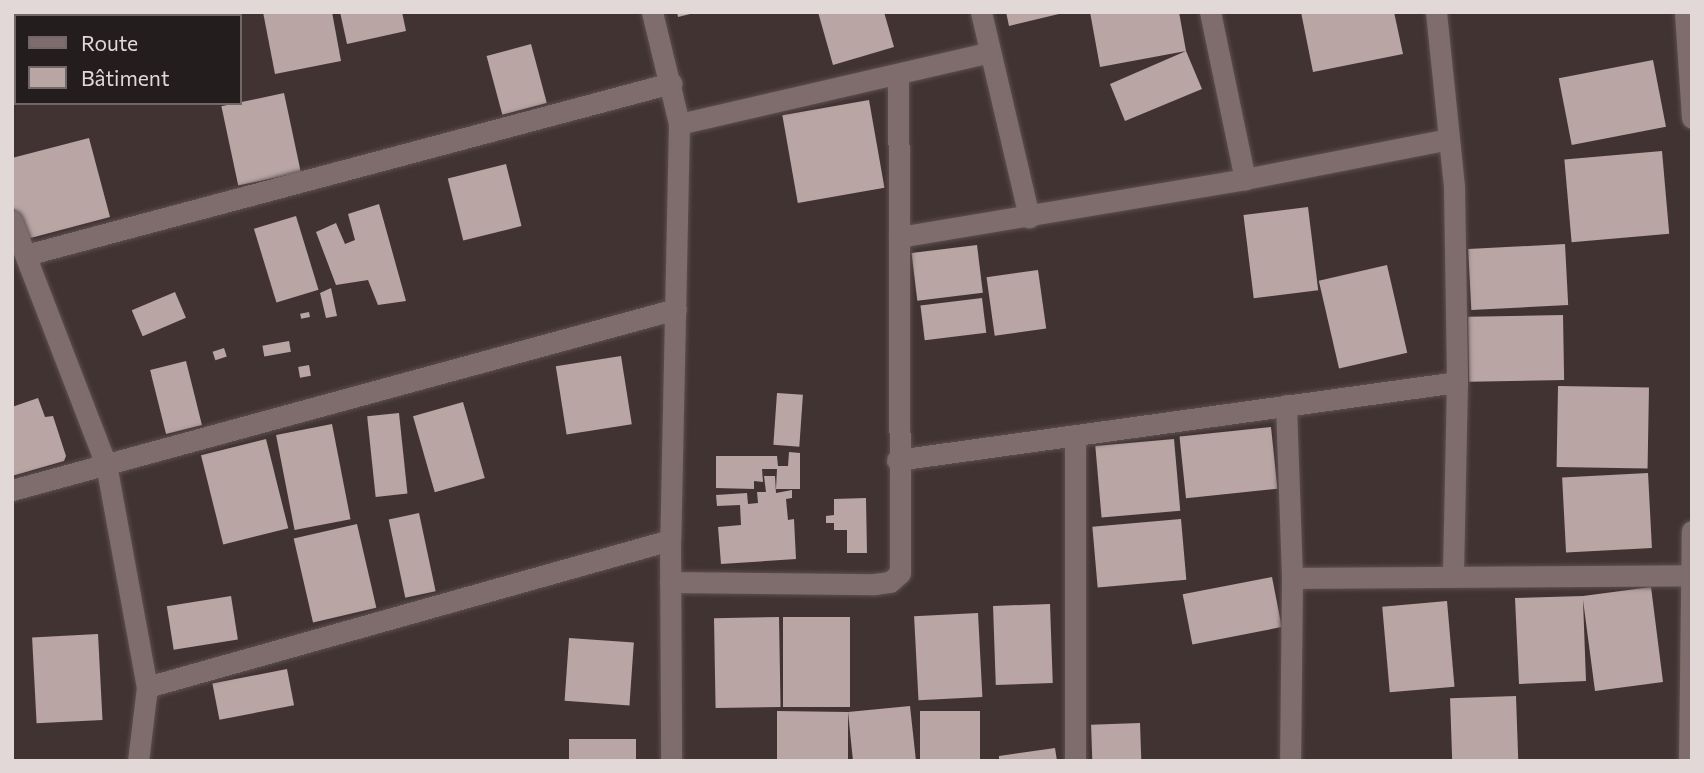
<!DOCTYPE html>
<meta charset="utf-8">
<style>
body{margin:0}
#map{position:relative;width:1704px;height:773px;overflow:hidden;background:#423333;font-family:Commissioner,sans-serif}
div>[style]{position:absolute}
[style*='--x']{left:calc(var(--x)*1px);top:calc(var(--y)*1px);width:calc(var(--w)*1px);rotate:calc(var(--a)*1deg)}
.building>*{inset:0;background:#b8a5a4;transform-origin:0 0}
.roads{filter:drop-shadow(0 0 2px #5c504f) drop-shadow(0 0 2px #5c504f)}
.minor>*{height:21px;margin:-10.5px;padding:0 10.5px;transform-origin:10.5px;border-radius:10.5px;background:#7e6d6c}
span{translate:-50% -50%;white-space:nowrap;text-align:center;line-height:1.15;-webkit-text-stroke:7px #241d1d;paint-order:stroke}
.frame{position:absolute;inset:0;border:14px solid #e2d8d8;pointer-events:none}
.legend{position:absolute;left:14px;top:14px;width:228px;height:91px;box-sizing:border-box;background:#241d1d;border:2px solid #706868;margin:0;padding:9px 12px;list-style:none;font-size:21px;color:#e2d8d8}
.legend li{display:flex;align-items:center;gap:14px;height:35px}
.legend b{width:35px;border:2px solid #706868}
</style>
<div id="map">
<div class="building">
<div style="clip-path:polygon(263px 12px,332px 12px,341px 61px,275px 74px)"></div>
<div style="clip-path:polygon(340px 12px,402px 12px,406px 31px,347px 44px)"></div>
<div style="clip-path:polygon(677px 12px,694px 12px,694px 13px,678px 17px)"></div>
<div style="clip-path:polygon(818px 12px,884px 12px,894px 47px,833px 65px)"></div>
<div style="clip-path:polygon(1006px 12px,1063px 12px,1063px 13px,1009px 26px)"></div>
<div style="clip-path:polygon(1090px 12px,1179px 12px,1186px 51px,1202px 89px,1125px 121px,1110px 84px,1186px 51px,1100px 67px)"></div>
<div style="clip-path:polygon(1301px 12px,1394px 12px,1403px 54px,1313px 72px)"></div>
<div style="left:531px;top:44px;width:61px;height:46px;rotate:75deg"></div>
<div style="left:1653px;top:60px;width:68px;height:96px;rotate:79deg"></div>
<div style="left:284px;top:93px;width:81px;height:64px;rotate:78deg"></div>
<div style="left:869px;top:100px;width:89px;height:88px;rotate:80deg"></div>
<div style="clip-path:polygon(89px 138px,110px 217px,23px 240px,12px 201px,12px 158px)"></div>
<div style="left:1662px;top:151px;width:83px;height:98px;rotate:85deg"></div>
<div style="left:506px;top:164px;width:64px;height:60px;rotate:76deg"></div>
<div style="clip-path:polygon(379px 204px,406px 301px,378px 305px,368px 280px,336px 285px,316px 232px,336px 223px,345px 244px,355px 240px,348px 214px)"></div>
<div style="left:1308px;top:207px;width:84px;height:65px;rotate:83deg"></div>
<div style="left:296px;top:216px;width:77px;height:44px;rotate:73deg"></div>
<div style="left:1565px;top:244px;width:61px;height:97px;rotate:87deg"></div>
<div style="left:977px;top:245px;width:48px;height:66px;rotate:83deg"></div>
<div style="left:1387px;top:265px;width:90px;height:70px;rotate:77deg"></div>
<div style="left:1038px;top:270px;width:59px;height:52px;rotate:82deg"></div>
<div style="clip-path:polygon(331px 288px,337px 316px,326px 318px,320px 293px)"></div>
<div style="left:175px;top:292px;width:28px;height:47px;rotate:67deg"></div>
<div style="left:982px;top:298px;width:35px;height:62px;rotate:83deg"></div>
<div style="left:309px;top:312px;width:5px;height:9px;rotate:79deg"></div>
<div style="left:1563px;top:315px;width:65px;height:95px;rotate:89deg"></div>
<div style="left:289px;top:341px;width:11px;height:27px;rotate:80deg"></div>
<div style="left:224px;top:348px;width:9px;height:12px;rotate:72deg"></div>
<div style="left:621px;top:356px;width:69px;height:66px;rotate:81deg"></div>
<div style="left:186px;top:361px;width:66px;height:37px;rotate:76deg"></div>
<div style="left:309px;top:365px;width:11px;height:11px;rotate:80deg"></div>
<div style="left:1558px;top:386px;width:91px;height:81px;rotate:1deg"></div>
<div style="left:777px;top:393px;width:26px;height:52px;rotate:4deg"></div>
<div style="clip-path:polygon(38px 398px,45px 417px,53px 416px,66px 456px,64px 461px,12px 476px,12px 407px)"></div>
<div style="left:463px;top:402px;width:79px;height:52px;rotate:74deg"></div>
<div style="left:399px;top:413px;width:81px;height:32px;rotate:84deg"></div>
<div style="left:332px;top:424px;width:97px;height:57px;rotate:79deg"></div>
<div style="left:1271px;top:427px;width:62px;height:92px;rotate:84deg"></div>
<div style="left:266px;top:439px;width:92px;height:67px;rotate:76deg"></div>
<div style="left:1174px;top:439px;width:72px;height:79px;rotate:85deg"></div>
<div style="clip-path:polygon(789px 452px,800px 453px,800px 489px,776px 489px,777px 469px,762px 469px,763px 482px,754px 481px,754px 489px,716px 488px,716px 456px,777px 456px,778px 466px,788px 466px)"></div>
<div style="left:1648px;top:473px;width:75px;height:86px;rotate:87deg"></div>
<div style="clip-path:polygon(764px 476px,775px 476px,776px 493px,792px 490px,792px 498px,786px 499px,788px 520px,794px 519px,796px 559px,721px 564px,718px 527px,741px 525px,740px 505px,717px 506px,716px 495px,747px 493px,748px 504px,758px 503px,757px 492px,766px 492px)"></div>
<div style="clip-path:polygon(866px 498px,867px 553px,847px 553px,847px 530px,834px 530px,834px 523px,826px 523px,826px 516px,834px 515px,834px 499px)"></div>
<div style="left:419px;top:513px;width:80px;height:31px;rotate:78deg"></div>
<div style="left:1181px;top:519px;width:61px;height:89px;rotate:85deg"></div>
<div style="left:357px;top:524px;width:86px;height:65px;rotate:77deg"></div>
<div style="left:1272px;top:577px;width:51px;height:91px;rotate:79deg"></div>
<div style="clip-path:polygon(1651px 587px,1663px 682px,1595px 691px,1583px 600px,1586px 681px,1519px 684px,1515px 598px,1583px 596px)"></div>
<div style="left:231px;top:596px;width:44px;height:65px;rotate:81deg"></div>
<div style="left:1447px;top:601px;width:86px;height:65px;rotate:85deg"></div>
<div style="left:1050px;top:604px;width:79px;height:57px;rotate:88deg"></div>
<div style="left:978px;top:613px;width:84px;height:64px;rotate:87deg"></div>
<div style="left:779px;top:617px;width:90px;height:65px;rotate:89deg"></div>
<div style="left:783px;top:617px;width:67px;height:90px"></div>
<div style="left:98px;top:634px;width:86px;height:66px;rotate:87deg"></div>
<div style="left:569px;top:638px;width:65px;height:63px;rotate:4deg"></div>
<div style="left:287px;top:669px;width:37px;height:76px;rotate:79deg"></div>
<div style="left:1516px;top:696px;width:65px;height:66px;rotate:88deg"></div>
<div style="clip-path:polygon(910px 706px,916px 761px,853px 761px,848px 712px,848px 761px,777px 761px,777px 711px,848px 712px)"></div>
<div style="left:980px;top:711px;width:50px;height:60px;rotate:90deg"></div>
<div style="left:1140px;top:723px;width:38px;height:49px;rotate:88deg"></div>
<div style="left:569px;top:739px;width:67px;height:22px"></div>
<div style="clip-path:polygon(1055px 748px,1057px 761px,999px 761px,999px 756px)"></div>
</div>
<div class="roads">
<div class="minor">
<div style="--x:652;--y:12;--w:115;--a:76.4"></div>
<div style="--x:679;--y:124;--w:416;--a:91.2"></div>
<div style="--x:670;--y:540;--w:221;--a:89.7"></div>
<div style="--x:981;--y:12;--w:211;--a:76.8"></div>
<div style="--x:1210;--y:12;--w:171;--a:78.2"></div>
<div style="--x:1436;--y:12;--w:176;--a:84.1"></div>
<div style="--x:1454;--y:187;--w:195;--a:89.1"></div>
<div style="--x:1457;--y:382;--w:195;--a:91.2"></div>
<div style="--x:1685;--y:12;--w:106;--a:86.2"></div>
<div style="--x:679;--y:124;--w:319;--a:-13"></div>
<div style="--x:12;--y:221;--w:261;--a:68.9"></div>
<div style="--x:106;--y:464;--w:227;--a:79.6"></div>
<div style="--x:147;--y:687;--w:75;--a:96.9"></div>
<div style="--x:899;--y:237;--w:351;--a:-9.5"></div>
<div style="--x:1245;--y:179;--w:207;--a:-11.1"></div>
<div style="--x:26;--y:255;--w:668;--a:-14.93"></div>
<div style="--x:1286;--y:405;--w:173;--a:88"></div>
<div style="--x:1292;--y:578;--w:183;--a:90.6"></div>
<div style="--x:1075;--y:435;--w:326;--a:90"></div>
<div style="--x:897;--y:460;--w:565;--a:-7.93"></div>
<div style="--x:12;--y:490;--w:688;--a:-15.25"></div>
<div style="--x:1292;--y:578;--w:400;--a:-0.4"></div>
<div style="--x:670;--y:582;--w:205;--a:0.6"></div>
<div style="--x:875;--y:584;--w:15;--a:-8"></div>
<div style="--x:890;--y:582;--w:13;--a:-42"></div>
<div style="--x:900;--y:573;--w:497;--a:-90.2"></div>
<div style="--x:147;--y:687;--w:543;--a:-15.7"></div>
<div style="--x:1689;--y:761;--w:230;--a:-89.3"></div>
</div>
</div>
<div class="frame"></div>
<ul class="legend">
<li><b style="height:9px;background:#7e6d6c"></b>Route</li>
<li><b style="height:19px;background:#b8a5a4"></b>Bâtiment</li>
</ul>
</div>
